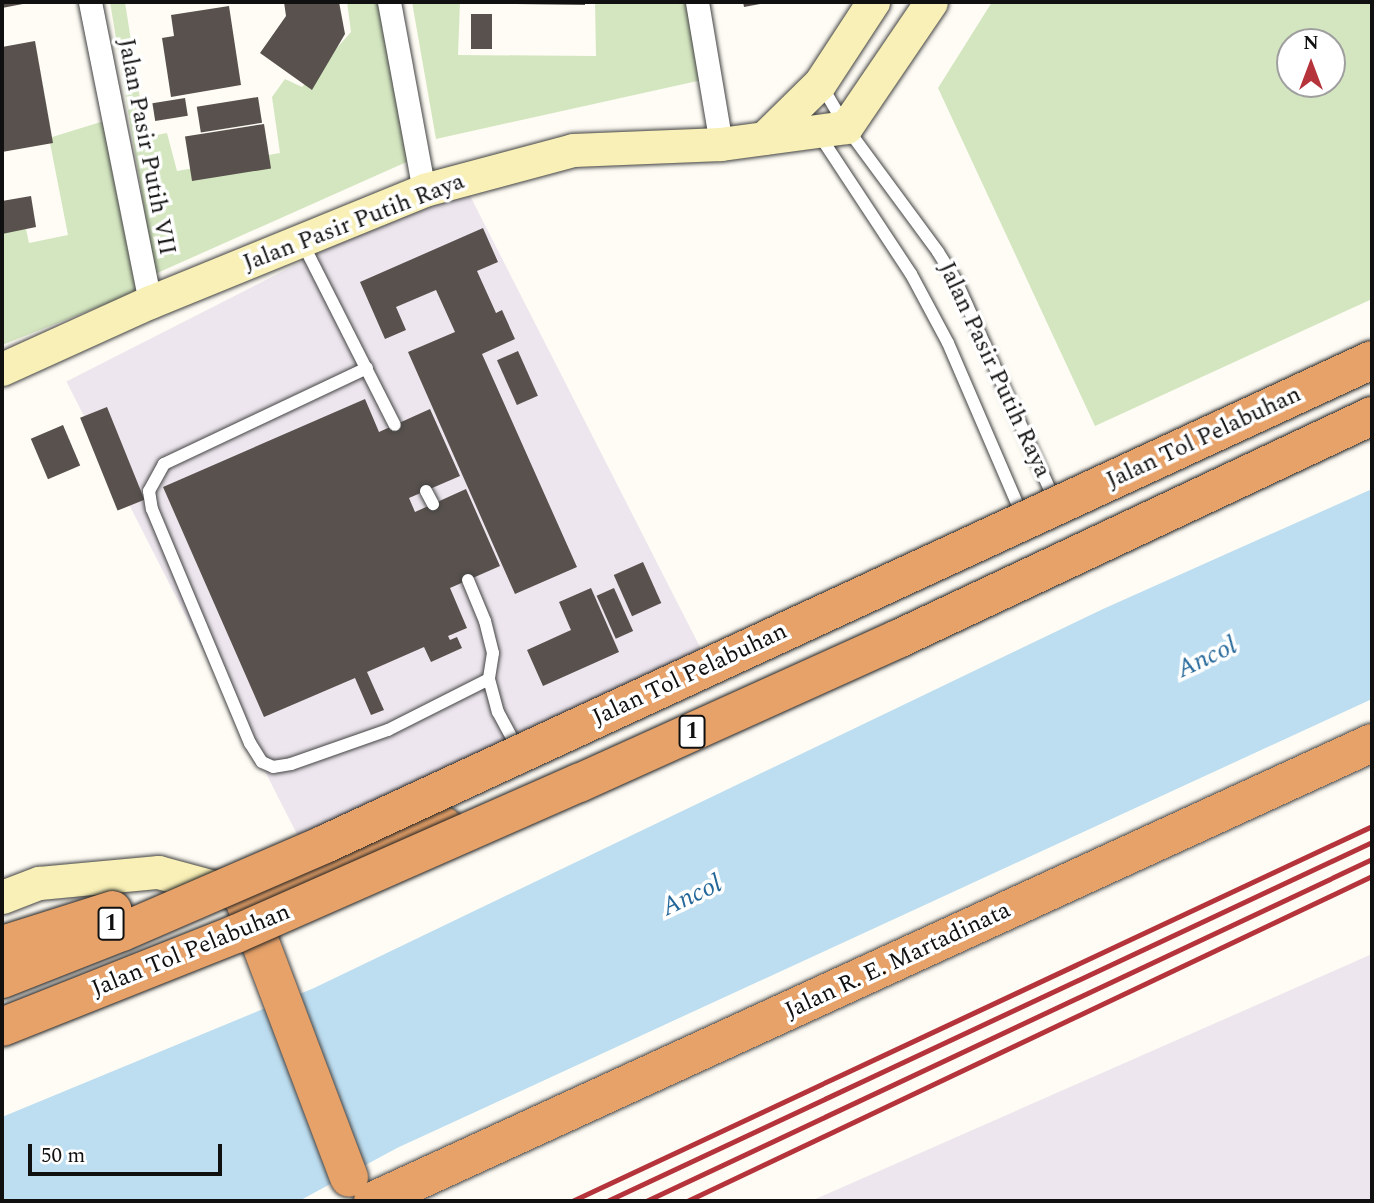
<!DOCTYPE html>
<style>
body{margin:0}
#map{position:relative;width:1374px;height:1203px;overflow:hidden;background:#fefcf4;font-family:Spectral,serif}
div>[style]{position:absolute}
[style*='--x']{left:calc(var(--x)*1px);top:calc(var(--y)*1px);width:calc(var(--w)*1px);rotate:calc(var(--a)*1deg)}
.industrial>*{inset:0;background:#ede6ee;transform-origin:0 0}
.green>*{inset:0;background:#d4e6c0}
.water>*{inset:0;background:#bddef1}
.building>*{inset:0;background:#58514d;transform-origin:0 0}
.roads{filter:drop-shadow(0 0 2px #434343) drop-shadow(0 0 2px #434343)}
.lane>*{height:12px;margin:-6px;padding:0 6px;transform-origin:6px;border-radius:6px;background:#fff}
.street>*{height:23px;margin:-11.5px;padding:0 11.5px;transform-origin:11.5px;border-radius:11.5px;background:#fff}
.secondary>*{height:33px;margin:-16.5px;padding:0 16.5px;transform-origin:16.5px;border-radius:16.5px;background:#f8f0b6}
.highway>*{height:38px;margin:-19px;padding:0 19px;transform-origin:19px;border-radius:19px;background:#e7a269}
.rail>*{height:5px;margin:-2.5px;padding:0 2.5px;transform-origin:2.5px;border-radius:2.5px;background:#b5343b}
.bridges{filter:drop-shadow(0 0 2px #212121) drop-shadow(0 0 2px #212121)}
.highway-bridge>*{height:38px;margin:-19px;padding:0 19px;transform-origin:19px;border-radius:19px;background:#e7a269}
span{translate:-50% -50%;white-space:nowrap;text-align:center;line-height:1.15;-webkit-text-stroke:7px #fff;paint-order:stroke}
.shield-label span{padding:2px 5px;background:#fff;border:2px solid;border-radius:5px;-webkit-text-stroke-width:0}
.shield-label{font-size:23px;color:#101010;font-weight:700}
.street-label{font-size:24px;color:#101010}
.water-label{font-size:26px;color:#236698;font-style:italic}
.frame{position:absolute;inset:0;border:4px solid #101010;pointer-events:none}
.north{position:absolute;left:1276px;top:28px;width:70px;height:70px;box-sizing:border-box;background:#fff;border:2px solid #9f9f9f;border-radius:50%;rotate:0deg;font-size:19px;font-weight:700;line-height:28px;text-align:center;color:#101010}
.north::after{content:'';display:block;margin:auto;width:24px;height:32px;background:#b5343b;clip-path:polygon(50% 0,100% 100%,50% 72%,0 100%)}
.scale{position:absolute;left:28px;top:1144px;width:194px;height:32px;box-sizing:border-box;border:4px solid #101010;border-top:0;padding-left:9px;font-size:21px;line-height:24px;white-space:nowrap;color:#101010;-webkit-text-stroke:5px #fff;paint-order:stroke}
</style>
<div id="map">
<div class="industrial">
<div style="left:462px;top:180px;width:546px;height:444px;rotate:63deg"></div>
<div style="clip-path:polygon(1372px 954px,1372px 1201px,811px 1201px,1277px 996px)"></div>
</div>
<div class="green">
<div style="clip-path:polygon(110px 2px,125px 2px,146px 137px,167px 133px,177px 171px,280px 153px,272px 97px,285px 79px,302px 87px,351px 32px,347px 2px,382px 2px,411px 160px,155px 274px)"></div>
<div style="clip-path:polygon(412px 2px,460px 2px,458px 55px,596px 56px,595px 2px,702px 2px,720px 76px,436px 139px)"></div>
<div style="clip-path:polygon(evenodd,992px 2px,1372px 2px,1372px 299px,1095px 426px,938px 88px,992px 2px,1290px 42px,1332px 42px,1332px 84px,1290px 84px,1290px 42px)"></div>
<div style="clip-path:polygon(104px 121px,139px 291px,2px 345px,2px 225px,24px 220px,29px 243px,68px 235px,49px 138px)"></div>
</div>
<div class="water">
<div style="clip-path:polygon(1372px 489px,1372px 699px,397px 1148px,299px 1201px,2px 1201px,2px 1117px,314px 988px,1103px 609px)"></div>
</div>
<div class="building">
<div style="clip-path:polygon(2px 2px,27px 2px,28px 3px,2px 8px)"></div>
<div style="clip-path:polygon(284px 2px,339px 2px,345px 34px,312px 90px,260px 53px,286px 16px)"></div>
<div style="clip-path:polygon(516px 2px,585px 2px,585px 5px,516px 4px)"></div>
<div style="clip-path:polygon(743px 2px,766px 2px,766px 3px,744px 7px)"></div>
<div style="clip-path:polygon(229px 6px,241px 85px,171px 97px,162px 38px,174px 36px,171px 15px)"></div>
<div style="left:471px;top:14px;width:21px;height:35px"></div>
<div style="clip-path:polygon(35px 41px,53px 143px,2px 152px,2px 47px)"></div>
<div style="left:258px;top:97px;width:26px;height:62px;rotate:81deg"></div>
<div style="left:185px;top:98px;width:18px;height:33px;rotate:81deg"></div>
<div style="left:264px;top:124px;width:45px;height:80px;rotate:81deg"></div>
<div style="clip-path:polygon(31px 196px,36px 227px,2px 234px,2px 201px)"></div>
<div style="clip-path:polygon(483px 228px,498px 262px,477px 271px,496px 313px,502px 310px,515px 339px,482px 354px,577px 567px,515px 594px,408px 352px,455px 332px,436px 290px,396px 307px,406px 330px,385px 339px,360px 282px)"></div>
<div style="left:518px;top:351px;width:49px;height:23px;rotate:66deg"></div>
<div style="clip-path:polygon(365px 399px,379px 432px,430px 409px,460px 476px,409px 498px,415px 512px,466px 489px,500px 566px,450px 588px,467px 628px,448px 636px,450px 640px,457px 637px,462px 648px,431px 662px,424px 647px,367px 672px,384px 710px,371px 715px,355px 678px,264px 717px,163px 487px)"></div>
<div style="left:107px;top:407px;width:100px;height:29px;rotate:68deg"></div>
<div style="left:63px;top:425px;width:44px;height:35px;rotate:67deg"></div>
<div style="left:643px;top:562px;width:45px;height:32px;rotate:66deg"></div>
<div style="clip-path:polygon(591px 588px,619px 652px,543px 686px,527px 650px,571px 630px,559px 602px)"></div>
<div style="left:614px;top:588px;width:47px;height:19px;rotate:66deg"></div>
</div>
<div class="roads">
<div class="lane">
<div style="--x:820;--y:83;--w:51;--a:59.4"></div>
<div style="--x:846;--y:127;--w:155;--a:53.6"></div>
<div style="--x:938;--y:252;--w:36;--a:58"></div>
<div style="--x:957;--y:283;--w:239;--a:65.8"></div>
<div style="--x:818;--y:133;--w:169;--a:56.6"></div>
<div style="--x:911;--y:274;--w:78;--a:61.8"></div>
<div style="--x:948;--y:343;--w:189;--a:66.7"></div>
<div style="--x:302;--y:242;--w:205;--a:63.1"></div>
<div style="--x:367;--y:368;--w:225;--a:154.7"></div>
<div style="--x:164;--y:464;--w:31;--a:119"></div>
<div style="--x:149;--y:491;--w:18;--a:81"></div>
<div style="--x:152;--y:509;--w:254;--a:67.3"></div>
<div style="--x:250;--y:743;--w:22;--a:58"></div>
<div style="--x:262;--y:762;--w:12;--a:24"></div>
<div style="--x:273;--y:767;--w:18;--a:-9"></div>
<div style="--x:291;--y:764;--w:103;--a:-19.3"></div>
<div style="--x:388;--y:730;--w:113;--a:-26.8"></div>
<div style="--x:426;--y:491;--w:15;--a:62"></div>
<div style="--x:468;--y:580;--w:44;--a:67.5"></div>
<div style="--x:485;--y:621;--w:33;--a:76"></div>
<div style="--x:493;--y:653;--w:26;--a:99"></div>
<div style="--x:489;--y:679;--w:34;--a:75"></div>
<div style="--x:498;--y:712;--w:44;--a:61.7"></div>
</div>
<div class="street">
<div style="--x:90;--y:2;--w:306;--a:78.7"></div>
<div style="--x:389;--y:2;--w:191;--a:79.5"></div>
<div style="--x:697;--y:2;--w:144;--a:80.4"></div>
</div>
<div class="secondary">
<div style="--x:764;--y:138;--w:78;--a:-44.5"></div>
<div style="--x:820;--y:83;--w:97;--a:-56.8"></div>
<div style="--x:2;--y:369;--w:162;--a:-24.4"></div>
<div style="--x:150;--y:302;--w:296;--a:-22.2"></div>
<div style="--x:424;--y:190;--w:154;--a:-15"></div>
<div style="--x:573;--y:150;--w:148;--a:-2.3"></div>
<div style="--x:721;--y:144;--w:126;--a:-7.7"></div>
<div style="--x:846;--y:127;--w:151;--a:-55.8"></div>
<div style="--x:2;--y:897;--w:40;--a:-21"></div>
<div style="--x:39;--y:883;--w:120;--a:-5.3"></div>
<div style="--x:158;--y:872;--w:65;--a:15.1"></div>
</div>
<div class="highway">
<div style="--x:237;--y:893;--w:12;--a:5"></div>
<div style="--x:249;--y:894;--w:29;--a:-18"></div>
<div style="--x:277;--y:885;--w:52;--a:-22.6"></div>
<div style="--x:325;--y:865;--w:125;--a:-18.1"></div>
<div style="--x:243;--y:897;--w:300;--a:69.3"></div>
<div style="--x:373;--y:1201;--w:1099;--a:-24.63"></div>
</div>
</div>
<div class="rail">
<div style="--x:572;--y:1201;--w:884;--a:-25.11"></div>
<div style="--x:607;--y:1201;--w:845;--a:-25.14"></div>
<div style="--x:646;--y:1201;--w:803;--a:-25.22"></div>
<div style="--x:687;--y:1201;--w:758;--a:-25.38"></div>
</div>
<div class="bridges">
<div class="highway-bridge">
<div style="--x:2;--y:945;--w:116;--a:-17.5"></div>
<div style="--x:2;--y:979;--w:129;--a:-21.4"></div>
<div style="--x:122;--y:932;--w:221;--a:-23.4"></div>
<div style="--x:325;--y:844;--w:1153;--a:-24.81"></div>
<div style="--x:2;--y:1027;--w:252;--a:-21.7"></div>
<div style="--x:236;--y:934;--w:375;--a:-23.8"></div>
<div style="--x:579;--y:783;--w:350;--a:-24.3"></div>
<div style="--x:898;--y:639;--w:524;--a:-25.2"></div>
</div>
</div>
<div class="shield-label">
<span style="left:692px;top:732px">1</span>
<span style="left:111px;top:924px">1</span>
</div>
<div class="street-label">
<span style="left:146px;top:147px;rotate:79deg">Jalan Pasir Putih VII</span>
<span style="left:354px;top:223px;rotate:-21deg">Jalan Pasir Putih Raya</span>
<span style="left:994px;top:370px;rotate:65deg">Jalan Pasir Putih Raya</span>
<span style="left:1204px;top:438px;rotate:-25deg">Jalan Tol Pelabuhan</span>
<span style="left:690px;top:675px;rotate:-25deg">Jalan Tol Pelabuhan</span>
<span style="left:191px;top:951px;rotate:-22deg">Jalan Tol Pelabuhan</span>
<span style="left:898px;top:961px;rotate:-25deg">Jalan R. E. Martadinata</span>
</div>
<div class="water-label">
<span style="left:1207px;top:658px;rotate:-25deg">Ancol</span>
<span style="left:692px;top:896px;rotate:-25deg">Ancol</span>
</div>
<div class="frame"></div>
<div class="north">N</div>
<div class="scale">50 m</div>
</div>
